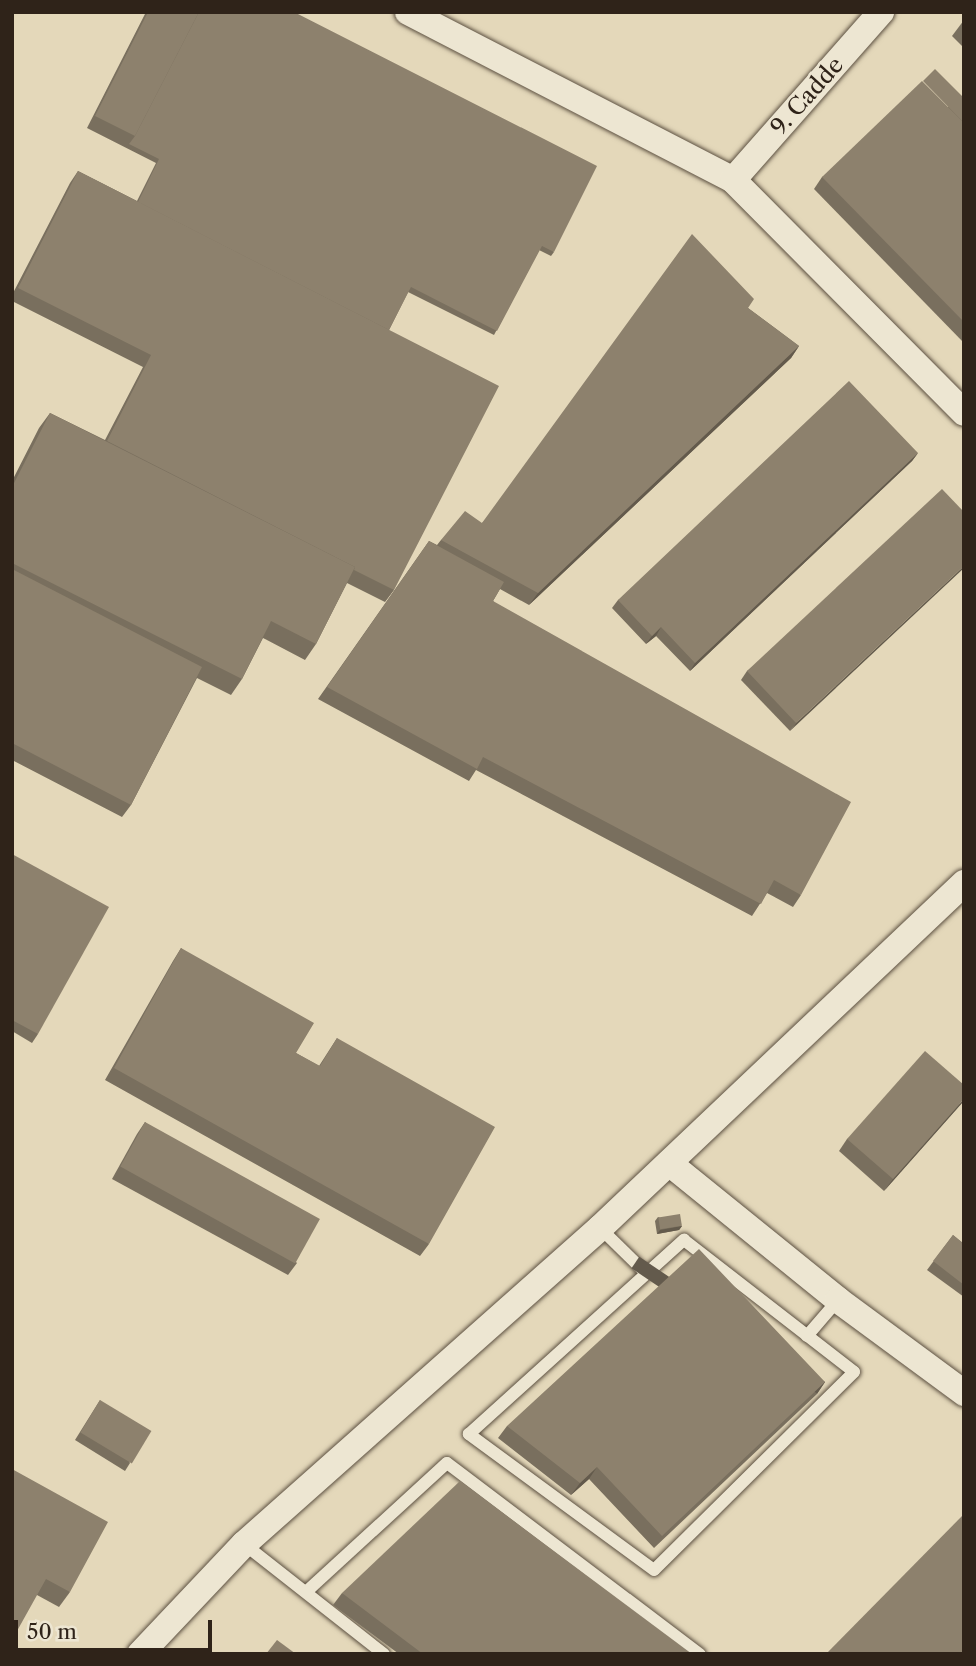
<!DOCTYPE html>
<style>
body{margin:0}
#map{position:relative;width:976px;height:1666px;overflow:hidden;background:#e4d8ba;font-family:"Libre Caslon Text",serif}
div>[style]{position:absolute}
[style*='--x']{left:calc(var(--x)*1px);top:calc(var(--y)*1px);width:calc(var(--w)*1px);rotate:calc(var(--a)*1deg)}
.roads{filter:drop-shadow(0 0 2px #5c5041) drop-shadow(0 0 2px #5c5041)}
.service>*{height:12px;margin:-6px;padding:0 6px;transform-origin:6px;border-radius:6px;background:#ede6d2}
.minor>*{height:26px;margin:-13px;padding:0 13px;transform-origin:13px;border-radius:13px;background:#ede6d2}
.wall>*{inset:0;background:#796f5e}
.shaded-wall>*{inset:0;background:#635a4c;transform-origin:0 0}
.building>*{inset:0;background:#8d816d;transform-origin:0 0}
span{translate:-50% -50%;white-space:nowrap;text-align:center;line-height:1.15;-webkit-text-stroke:5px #ede6d2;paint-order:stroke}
.street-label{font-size:23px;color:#2f2319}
.frame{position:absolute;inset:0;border:14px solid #2f2319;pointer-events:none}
.scale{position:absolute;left:14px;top:1620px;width:198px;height:32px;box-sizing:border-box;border:4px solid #2f2319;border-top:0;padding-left:9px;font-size:21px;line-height:24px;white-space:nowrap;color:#2f2319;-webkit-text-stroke:5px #ede6d2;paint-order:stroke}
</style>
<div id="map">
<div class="roads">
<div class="service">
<div style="--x:600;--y:1228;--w:64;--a:44.4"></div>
<div style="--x:684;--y:1240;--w:215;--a:37.8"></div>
<div style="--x:854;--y:1372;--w:281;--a:135.3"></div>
<div style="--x:654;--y:1570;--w:230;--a:-143.7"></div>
<div style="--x:469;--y:1434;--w:290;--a:-42.1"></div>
<div style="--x:807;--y:1336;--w:48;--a:-49.3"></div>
<div style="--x:244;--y:1544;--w:178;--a:38.2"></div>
<div style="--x:306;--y:1592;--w:191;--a:-42.5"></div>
<div style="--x:447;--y:1463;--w:317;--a:37.1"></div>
</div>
<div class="minor">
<div style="--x:408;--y:12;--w:366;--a:27.3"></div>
<div style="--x:733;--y:180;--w:328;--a:45.2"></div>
<div style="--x:733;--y:180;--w:224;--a:-48.6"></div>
<div style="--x:669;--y:1163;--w:218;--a:39"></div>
<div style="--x:838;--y:1300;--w:157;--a:36.4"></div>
<div style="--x:140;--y:1654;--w:151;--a:-46.6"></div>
<div style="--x:244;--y:1544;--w:476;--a:-41.6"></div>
<div style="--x:600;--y:1228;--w:502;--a:-43.46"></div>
</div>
</div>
<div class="wall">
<div style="clip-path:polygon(146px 12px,294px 12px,554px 252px,551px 256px,539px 250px,494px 335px,408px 292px,389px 330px,394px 590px,385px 602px,347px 583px,316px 644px,305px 660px,263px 638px,242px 679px,231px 695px,197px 678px,131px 805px,122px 817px,12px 760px,12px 481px,39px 428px,50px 413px,105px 440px,143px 367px,12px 301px,12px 295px,70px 183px,78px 171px,137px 201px,156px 163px,87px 128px)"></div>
<div style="clip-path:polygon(964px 20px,964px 48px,952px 36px)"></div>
<div style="clip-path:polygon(964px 98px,964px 343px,814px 189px,822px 177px)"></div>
<div style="clip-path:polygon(748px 308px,799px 346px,791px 358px,529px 605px,500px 589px,493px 601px,801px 895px,793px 907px,767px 893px,752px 916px,476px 770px,469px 781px,318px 699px,429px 541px,437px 545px,441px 540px,482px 523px)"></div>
<div style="clip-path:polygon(918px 453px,912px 461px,690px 671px,656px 636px,646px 644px,612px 608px,618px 600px)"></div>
<div style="clip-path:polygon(964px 512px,790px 731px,741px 680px,747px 671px)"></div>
<div style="clip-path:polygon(12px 854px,38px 1034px,32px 1043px,12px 1031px)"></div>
<div style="clip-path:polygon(181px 948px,296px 1053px,319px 1066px,337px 1038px,429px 1244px,420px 1256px,105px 1080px,173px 961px)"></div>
<div style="clip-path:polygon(962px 1103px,884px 1191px,839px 1151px,847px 1139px)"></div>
<div style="clip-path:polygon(145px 1122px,297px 1263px,288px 1275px,112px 1179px,137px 1134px)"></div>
<div style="clip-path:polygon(658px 1217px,682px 1226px,679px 1230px,657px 1234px,655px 1221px)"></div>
<div style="clip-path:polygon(953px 1235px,964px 1244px,964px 1297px,927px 1270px)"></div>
<div style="clip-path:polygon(825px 1382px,817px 1394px,654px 1548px,589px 1479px,571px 1495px,498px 1438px,507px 1426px)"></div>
<div style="clip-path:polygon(100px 1400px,130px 1463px,125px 1471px,75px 1440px)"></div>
<div style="clip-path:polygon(12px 1469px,70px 1592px,59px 1607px,37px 1595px)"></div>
<div style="clip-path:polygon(342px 1593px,692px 1654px,399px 1654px,333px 1605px)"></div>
</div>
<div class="shaded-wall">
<div style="clip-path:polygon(799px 346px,791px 358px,529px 605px,538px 593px)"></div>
<div style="clip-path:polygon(918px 453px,912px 461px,690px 671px,695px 663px)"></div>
<div style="clip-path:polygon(964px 566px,964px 568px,790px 731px,796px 723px)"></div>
<div style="clip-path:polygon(661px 627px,656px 636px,646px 644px,652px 636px)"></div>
<div style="clip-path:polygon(964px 1099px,962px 1103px,884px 1191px,893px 1179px)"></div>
<div style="clip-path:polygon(682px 1226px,679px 1230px,657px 1234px,660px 1230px)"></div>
<div style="left:825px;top:1382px;width:14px;height:224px;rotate:124deg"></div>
<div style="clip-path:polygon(597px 1467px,589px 1479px,571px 1495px,580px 1483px)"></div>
</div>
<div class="building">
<div style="clip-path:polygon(148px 12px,199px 12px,135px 136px,95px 116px)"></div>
<div style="clip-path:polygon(199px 12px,294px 12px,597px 166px,554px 252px,542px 246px,497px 331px,411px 287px,389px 330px,138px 202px,159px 159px,129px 144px,135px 136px)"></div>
<div style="clip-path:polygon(935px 69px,964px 98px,964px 123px,923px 81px)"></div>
<div style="clip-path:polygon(922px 81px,964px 123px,964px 322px,822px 177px)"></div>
<div style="clip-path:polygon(78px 171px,499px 386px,394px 590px,354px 570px,355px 567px,107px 441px,151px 355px,18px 288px)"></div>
<div style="clip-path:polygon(692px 234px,754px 299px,748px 308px,799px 346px,538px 593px,441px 540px,465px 511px,482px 523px)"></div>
<div style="clip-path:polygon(849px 381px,918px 453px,695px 663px,661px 627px,652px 636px,618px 600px)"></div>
<div style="clip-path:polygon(50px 413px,355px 567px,316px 644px,271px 621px,242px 679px,12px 563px,12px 487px)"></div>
<div style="clip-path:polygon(942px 489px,964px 512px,964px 566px,796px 723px,747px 671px)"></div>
<div style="clip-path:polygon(429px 541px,504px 582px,493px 601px,851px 802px,801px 895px,774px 880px,761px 904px,483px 757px,477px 769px,327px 687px)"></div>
<div style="clip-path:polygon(12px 569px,202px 667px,131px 805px,12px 743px)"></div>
<div style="clip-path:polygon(12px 854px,109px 907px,38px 1034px,12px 1020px)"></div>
<div style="clip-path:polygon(181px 948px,314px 1023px,296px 1053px,320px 1066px,337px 1038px,495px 1127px,429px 1244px,114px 1068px)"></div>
<div style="clip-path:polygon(925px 1051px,964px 1085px,964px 1099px,893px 1179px,847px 1139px)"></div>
<div style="left:145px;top:1122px;width:200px;height:51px;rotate:29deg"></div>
<div style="left:680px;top:1214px;width:12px;height:22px;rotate:81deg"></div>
<div style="clip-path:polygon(953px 1235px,964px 1244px,964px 1285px,933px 1261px)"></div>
<div style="clip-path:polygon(699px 1249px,825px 1382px,662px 1536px,597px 1467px,580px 1483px,507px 1426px)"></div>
<div style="left:100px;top:1400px;width:60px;height:38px;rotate:31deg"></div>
<div style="clip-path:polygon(12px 1469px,108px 1522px,70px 1592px,46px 1579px,12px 1640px)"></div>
<div style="clip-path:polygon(460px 1481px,692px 1654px,423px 1654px,342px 1593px)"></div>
<div style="clip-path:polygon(964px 1514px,964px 1654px,826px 1654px)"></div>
<div style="clip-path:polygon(277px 1640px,296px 1654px,266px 1654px)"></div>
</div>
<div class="street-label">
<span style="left:807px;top:96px;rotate:-48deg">9. Cadde</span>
</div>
<div class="frame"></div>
<div class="scale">50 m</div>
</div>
